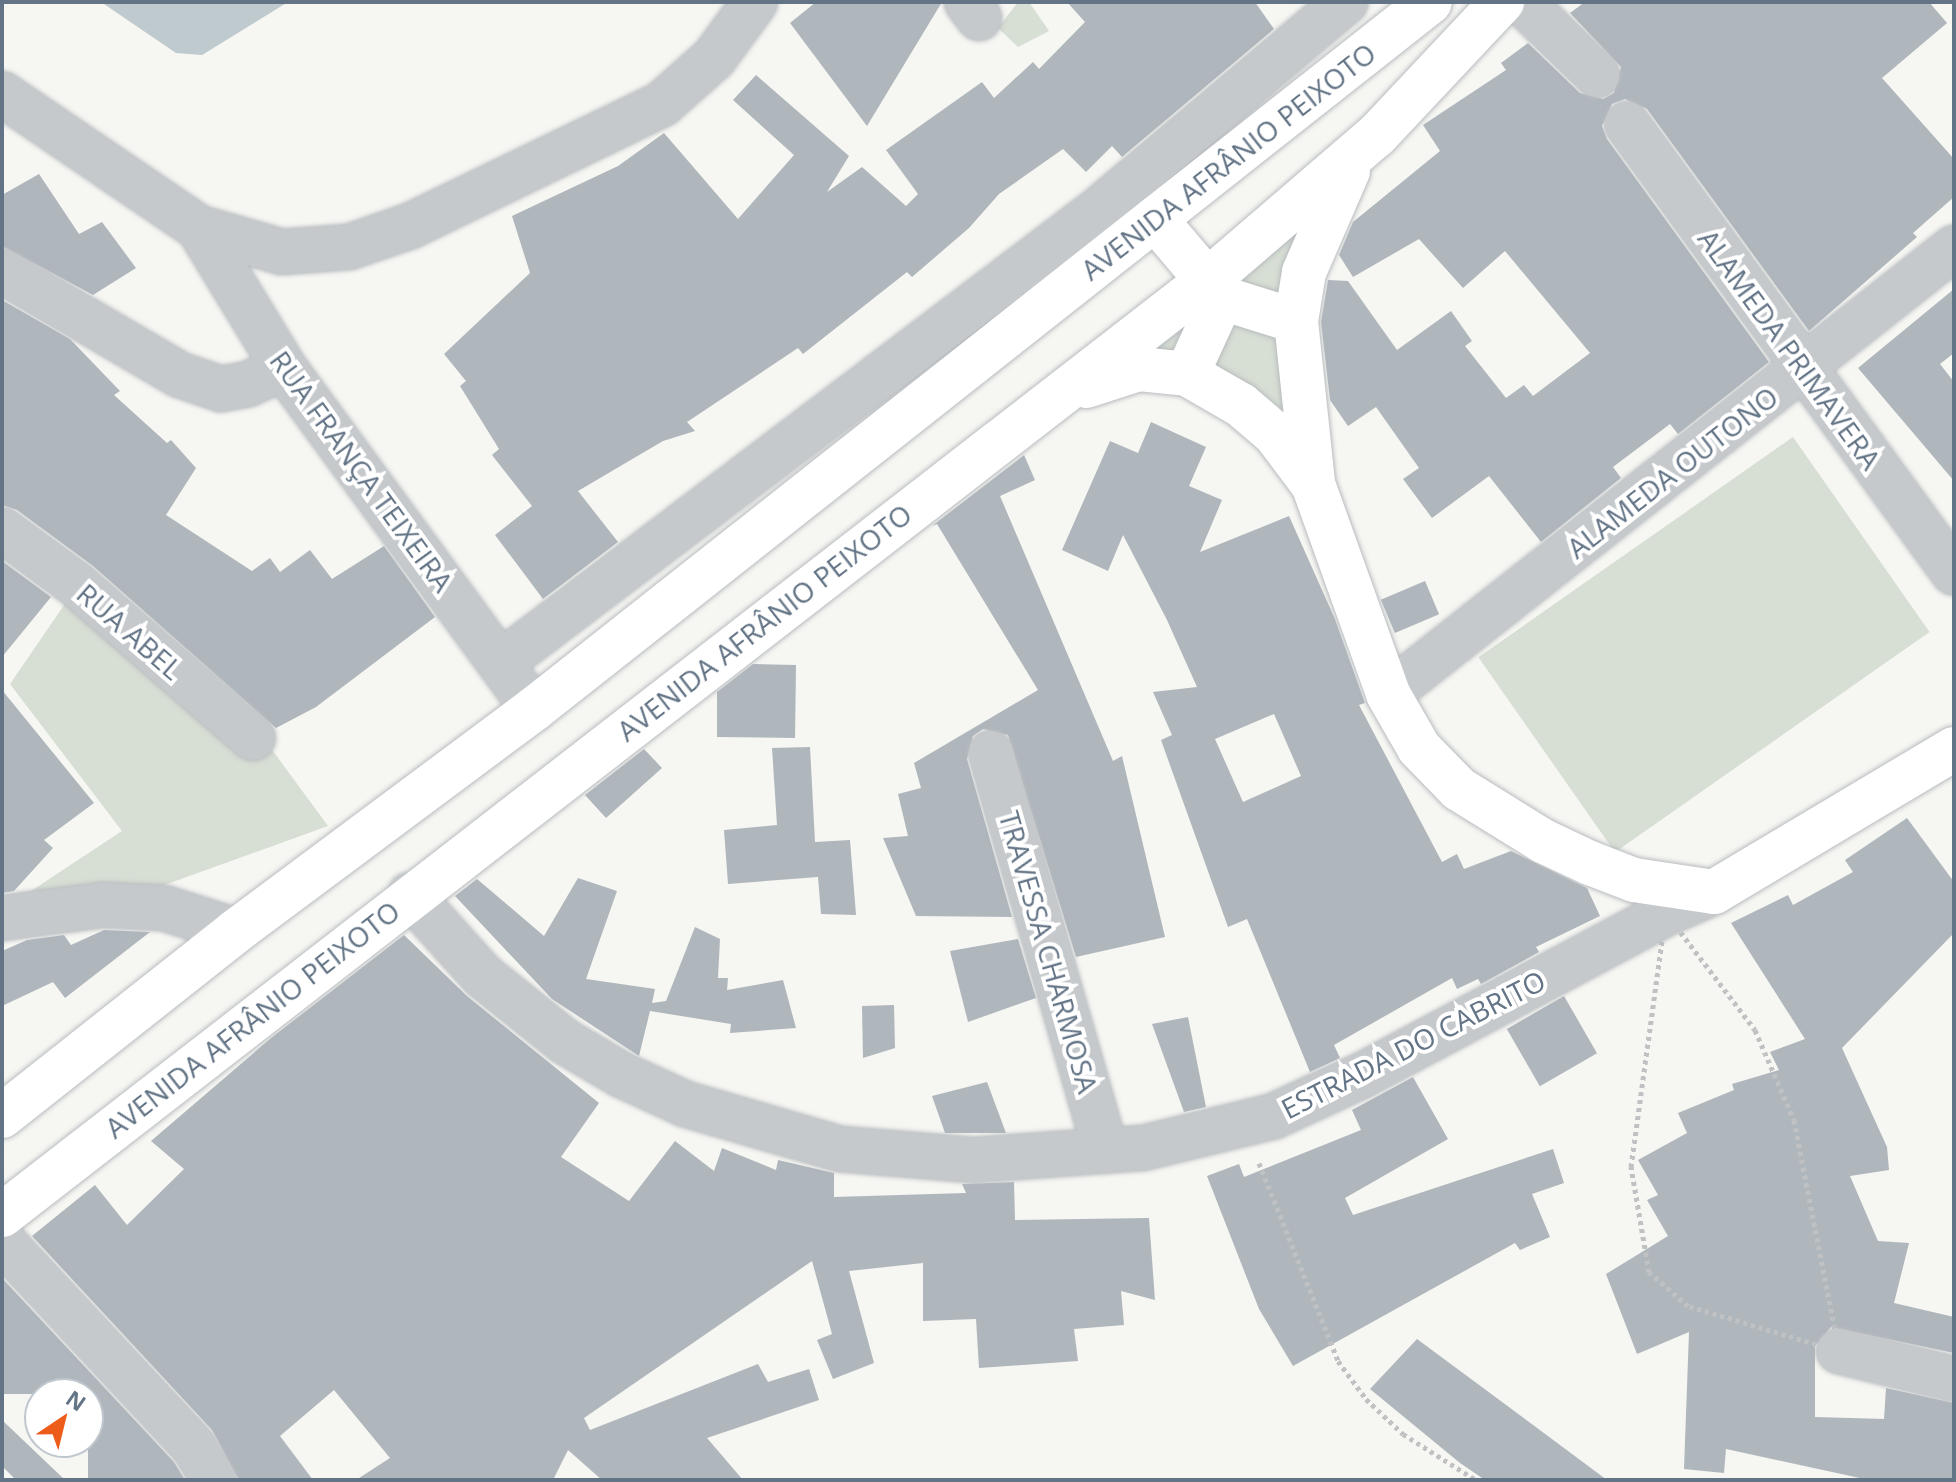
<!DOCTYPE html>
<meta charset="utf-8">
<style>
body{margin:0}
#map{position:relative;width:1956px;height:1482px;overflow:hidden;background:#f6f6f2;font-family:"Open Sans",sans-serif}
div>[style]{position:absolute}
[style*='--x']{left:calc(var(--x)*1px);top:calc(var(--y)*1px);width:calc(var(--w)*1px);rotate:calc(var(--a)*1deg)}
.green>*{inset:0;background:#d7ded3;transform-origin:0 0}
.water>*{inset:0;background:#bfcacf}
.building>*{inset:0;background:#afb6bc;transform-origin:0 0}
.path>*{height:5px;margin-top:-2.5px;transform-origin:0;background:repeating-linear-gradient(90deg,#bfc1c3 0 4px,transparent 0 8px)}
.roads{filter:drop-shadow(0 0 2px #b8bcc0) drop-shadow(0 0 2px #b8bcc0)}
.minor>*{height:44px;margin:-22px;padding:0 22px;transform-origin:22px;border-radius:22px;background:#c5c9cc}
.major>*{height:44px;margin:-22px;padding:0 22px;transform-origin:22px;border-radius:22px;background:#fff}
span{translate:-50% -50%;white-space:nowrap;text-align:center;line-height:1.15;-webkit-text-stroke:8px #fff;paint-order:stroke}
.street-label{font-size:28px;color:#637486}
.frame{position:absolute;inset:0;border:4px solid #637486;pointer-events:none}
.north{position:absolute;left:24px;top:1378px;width:80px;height:80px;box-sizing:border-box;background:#fff;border:2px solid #c1c7cf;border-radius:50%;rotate:35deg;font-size:22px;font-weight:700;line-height:32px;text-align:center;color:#637486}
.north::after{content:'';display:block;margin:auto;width:28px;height:36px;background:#ee5c1a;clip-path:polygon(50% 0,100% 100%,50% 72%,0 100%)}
</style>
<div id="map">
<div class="green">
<div style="clip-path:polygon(1018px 2px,1029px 2px,1049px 31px,1018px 47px,998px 28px)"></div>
<div style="clip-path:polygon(1308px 208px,1295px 420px,1255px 388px,1139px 352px)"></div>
<div style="left:1793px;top:437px;width:238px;height:384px;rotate:55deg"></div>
<div style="clip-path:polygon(71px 595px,256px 728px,328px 826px,31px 933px,28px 893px,122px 831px,10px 684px)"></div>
</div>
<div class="water">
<div style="clip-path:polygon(101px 2px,288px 2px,202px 55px,176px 53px)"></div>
</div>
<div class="building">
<div style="clip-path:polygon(816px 2px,942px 2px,867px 126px,790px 23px)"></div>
<div style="clip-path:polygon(1067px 2px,1255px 2px,1274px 29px,1122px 157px,1112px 146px,1086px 172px,1063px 149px,999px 194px,969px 228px,912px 277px,907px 272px,803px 354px,798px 348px,687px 422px,695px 431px,663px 441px,578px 491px,618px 542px,543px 599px,495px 535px,532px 506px,492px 455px,499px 449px,460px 386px,466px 381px,444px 354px,530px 273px,512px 216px,618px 166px,664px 133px,738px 219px,794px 155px,733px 100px,756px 75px,849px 156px,827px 192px,862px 167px,906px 206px,918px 194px,886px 150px,982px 82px,994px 98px,1033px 62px,1039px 69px,1085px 22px)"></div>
<div style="clip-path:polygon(1585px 2px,1929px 2px,1947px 23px,1882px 78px,1954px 159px,1954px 197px,1913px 233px,1917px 237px,1809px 331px,1647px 109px,1625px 99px,1612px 104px,1602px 126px,1607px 139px,1769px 362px,1678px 434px,1670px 424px,1613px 467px,1621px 478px,1541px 542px,1489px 476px,1432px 518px,1403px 479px,1419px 468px,1376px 407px,1348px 426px,1330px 400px,1321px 322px,1328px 280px,1348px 281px,1397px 350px,1451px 311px,1472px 341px,1465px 346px,1506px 398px,1524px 385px,1533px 396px,1590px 353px,1505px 251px,1463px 288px,1419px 239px,1353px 277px,1339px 255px,1353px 222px,1440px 151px,1423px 125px,1506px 70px,1501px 63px,1528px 43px,1580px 93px,1603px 99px,1614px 93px,1621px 67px,1570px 13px)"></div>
<div style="clip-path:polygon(39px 174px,79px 234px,102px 222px,136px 268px,93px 295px,2px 246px,2px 195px)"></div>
<div style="clip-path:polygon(1954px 289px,1954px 353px,1940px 364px,1954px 382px,1954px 481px,1858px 368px)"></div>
<div style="clip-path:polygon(2px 300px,70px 339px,120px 391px,114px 395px,167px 443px,171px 440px,196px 468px,166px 515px,252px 571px,270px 558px,280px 572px,310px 550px,332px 579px,384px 546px,435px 617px,316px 707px,276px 728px,93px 566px,17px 510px,2px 505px)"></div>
<div style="clip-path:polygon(evenodd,1151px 422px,1206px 447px,1189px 486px,1222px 500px,1200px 552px,1289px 516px,1335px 619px,1365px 703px,1359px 705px,1442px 862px,1457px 854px,1464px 869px,1511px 851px,1587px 888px,1600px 916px,1536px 947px,1539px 952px,1481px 984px,1478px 979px,1457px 989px,1452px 978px,1334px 1045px,1340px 1058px,1310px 1072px,1247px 919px,1228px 927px,1161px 740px,1172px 735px,1153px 692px,1197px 687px,1167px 620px,1123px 535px,1108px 571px,1062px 550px,1110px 441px,1138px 453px,1151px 422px,1274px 714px,1301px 776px,1243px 802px,1215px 739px,1274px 714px)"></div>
<div style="clip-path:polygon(1024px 455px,1035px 480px,1000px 496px,1113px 761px,1122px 756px,1165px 937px,1076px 957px,1008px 735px,983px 729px,973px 736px,967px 759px,1012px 917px,916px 916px,883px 838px,908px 836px,898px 794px,921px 788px,914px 763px,1038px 690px,937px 524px,932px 526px)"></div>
<div style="clip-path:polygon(2px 561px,51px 597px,2px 657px)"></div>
<div style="left:1425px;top:581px;width:36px;height:48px;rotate:67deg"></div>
<div style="clip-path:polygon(753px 664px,796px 665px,795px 738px,717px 737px,717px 692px)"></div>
<div style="clip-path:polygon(2px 690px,94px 803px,44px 840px,53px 848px,14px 891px,2px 893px)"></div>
<div style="clip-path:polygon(810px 747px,815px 842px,850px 840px,856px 915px,821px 914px,818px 877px,728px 884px,724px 830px,777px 825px,772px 748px)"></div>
<div style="clip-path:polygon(644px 749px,662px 768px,606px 818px,585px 795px)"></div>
<div style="clip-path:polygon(1907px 818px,1954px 882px,1954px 933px,1842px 1048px,1887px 1147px,1889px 1170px,1850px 1176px,1878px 1241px,1909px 1243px,1894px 1303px,1954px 1317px,1954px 1353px,1831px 1327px,1815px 1346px,1815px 1417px,1884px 1419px,1886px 1388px,1954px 1403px,1954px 1480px,1869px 1480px,1726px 1449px,1724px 1473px,1684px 1469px,1689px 1332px,1637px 1354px,1606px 1274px,1668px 1236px,1647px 1200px,1658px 1195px,1638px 1160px,1687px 1133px,1678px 1113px,1734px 1090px,1732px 1084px,1779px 1070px,1770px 1052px,1805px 1039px,1731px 923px,1788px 895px,1793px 905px,1853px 872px,1845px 860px)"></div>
<div style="clip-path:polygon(578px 878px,617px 891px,586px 979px,655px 989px,652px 1003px,666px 1001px,695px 927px,720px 939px,718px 978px,728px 978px,727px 990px,783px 980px,796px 1028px,730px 1033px,731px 1024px,650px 1011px,639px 1056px,552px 999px,455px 896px,477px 879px,544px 936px)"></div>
<div style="clip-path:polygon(104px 930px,150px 932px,65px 998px,53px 982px,2px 1006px,2px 951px,27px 940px,64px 935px,71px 945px)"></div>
<div style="clip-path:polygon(404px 935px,467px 996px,599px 1103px,561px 1157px,629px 1201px,675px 1141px,714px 1171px,722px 1148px,776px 1170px,778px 1160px,834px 1173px,834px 1197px,966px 1193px,962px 1184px,1014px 1182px,1015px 1220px,1149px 1218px,1155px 1300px,1121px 1291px,1124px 1325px,1074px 1329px,1078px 1361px,979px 1368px,976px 1319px,923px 1321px,923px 1263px,849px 1271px,874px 1363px,833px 1379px,817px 1340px,832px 1334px,812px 1261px,584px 1418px,590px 1430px,758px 1364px,768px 1382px,809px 1369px,819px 1400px,707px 1438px,743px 1480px,602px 1480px,568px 1450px,553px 1480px,356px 1480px,390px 1458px,334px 1390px,280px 1436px,313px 1480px,239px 1480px,212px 1430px,32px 1236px,95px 1185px,127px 1225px,184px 1169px,151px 1141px,271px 1038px)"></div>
<div style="clip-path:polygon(1018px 939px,1036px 998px,968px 1022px,950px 951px)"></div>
<div style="left:1564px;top:996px;width:66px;height:66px;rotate:60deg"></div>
<div style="clip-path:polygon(894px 1005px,895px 1048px,863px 1058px,862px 1006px)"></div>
<div style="clip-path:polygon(1188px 1017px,1206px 1107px,1184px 1112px,1152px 1024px)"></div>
<div style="clip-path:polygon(1413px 1077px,1448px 1139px,1345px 1198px,1353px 1215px,1553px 1149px,1564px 1183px,1532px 1194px,1550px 1237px,1520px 1250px,1515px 1243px,1293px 1366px,1259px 1309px,1207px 1176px,1239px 1164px,1244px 1177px,1361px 1130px,1352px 1110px)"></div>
<div style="clip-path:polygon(987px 1082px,1006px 1133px,945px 1133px,932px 1096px)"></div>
<div style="clip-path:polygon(2px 1278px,174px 1462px,185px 1480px,88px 1480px,88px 1394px,2px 1394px)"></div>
<div style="clip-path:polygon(1417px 1339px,1521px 1416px,1607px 1480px,1485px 1480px,1460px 1463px,1370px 1389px)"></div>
<div style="clip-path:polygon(2px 1420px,65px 1480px,16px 1480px,2px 1466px)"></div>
</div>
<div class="path">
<div style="--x:1666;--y:913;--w:147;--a:52.7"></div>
<div style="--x:1755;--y:1030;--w:98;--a:66.6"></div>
<div style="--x:1794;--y:1120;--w:235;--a:79"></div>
<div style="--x:1839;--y:1351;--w:158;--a:-163.4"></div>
<div style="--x:1688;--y:1306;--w:52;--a:-138.9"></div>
<div style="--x:1649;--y:1272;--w:107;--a:-99.7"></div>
<div style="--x:1631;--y:1167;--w:256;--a:-82.2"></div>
<div style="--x:1259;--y:1163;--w:213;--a:68.2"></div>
<div style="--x:1338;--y:1361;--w:47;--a:53.6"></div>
<div style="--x:1366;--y:1399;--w:51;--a:43.4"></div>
<div style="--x:1403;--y:1434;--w:86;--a:32.2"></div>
</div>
<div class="roads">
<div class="minor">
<div style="--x:967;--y:2;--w:20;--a:53"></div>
<div style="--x:1522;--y:2;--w:105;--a:44.2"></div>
<div style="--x:2;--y:94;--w:238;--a:34.2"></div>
<div style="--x:199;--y:228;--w:86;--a:16.1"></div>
<div style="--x:282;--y:252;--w:67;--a:-4.3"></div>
<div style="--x:349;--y:247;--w:65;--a:-19"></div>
<div style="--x:410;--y:226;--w:280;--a:-25.8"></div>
<div style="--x:662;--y:104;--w:69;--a:-41.5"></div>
<div style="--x:714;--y:58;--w:69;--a:-53.8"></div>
<div style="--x:1627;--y:124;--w:555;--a:53.93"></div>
<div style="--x:199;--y:228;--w:164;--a:58.7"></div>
<div style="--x:284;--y:368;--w:423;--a:53.8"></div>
<div style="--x:2;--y:271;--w:206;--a:30.3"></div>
<div style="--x:180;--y:375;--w:43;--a:18.9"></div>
<div style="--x:221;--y:389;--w:27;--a:-10"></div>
<div style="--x:248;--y:384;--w:39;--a:-24"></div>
<div style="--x:2;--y:530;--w:93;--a:36.3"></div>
<div style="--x:77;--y:585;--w:233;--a:41"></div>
<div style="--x:502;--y:662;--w:745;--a:-37.15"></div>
<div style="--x:1096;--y:212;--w:326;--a:-40.1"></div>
<div style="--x:1388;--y:694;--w:721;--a:-38.24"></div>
<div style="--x:991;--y:753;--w:414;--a:73.9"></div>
<div style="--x:410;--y:895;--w:109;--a:48"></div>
<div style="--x:483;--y:976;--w:104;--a:38.7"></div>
<div style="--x:564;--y:1041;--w:67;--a:30.4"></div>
<div style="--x:622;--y:1075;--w:69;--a:24.7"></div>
<div style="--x:685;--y:1104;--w:161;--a:16.2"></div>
<div style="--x:840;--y:1149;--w:134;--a:4.7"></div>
<div style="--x:974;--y:1160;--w:169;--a:-4.1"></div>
<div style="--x:1143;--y:1148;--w:135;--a:-13.7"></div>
<div style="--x:1274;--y:1116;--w:98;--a:-24.7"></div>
<div style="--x:1363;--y:1075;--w:344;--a:-28.1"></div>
<div style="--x:1666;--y:913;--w:52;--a:-23.6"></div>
<div style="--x:2;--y:918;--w:102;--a:-7.3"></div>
<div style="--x:103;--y:905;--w:61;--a:2.8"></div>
<div style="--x:164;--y:908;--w:76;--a:17.7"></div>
<div style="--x:2;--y:1241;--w:282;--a:47"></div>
<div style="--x:194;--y:1447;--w:39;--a:59"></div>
<div style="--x:1839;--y:1351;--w:118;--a:13.7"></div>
</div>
<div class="major">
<div style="--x:1348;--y:171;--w:110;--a:113.5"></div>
<div style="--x:1304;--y:272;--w:50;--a:99.3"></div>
<div style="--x:1296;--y:321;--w:164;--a:84"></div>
<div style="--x:1313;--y:484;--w:223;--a:70.3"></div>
<div style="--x:1388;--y:694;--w:62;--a:60.1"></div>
<div style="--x:1419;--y:748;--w:57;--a:45.7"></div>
<div style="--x:1459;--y:789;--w:99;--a:31.8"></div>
<div style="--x:1543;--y:841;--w:52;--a:25.1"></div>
<div style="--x:1590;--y:863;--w:47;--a:21.1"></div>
<div style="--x:1634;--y:880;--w:81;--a:8.5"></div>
<div style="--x:1714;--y:892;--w:279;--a:-30.8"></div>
<div style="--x:1155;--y:219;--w:104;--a:49.7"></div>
<div style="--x:1222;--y:298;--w:77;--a:17.3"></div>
<div style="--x:1187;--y:374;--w:84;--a:-65.3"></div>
<div style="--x:1086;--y:386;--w:56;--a:-17.8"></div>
<div style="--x:1139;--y:369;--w:48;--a:5.9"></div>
<div style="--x:1187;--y:374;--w:62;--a:29.9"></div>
<div style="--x:1241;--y:405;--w:45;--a:40.5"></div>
<div style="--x:1275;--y:434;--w:60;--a:53.1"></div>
<div style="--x:2;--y:1116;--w:298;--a:-38.3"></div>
<div style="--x:236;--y:931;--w:372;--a:-36.7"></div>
<div style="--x:534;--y:709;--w:1141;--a:-38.28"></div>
<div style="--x:2;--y:1215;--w:1525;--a:-37.78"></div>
<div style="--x:1207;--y:281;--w:224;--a:-40.7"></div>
<div style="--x:1377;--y:135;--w:183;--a:-46.8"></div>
</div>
</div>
<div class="street-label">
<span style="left:1228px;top:161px;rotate:-38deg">AVENIDA AFRÂNIO PEIXOTO</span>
<span style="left:1790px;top:349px;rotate:54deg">ALAMEDA PRIMAVERA</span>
<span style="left:362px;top:471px;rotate:54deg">RUA FRANÇA TEIXEIRA</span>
<span style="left:1672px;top:472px;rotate:-38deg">ALAMEDA OUTONO</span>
<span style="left:764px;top:622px;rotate:-38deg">AVENIDA AFRÂNIO PEIXOTO</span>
<span style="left:130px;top:631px;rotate:41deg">RUA ABEL</span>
<span style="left:1049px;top:952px;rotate:74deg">TRAVESSA CHARMOSA</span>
<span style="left:252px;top:1019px;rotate:-38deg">AVENIDA AFRÂNIO PEIXOTO</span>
<span style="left:1413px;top:1044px;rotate:-27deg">ESTRADA DO CABRITO</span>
</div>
<div class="frame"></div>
<div class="north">N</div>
</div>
